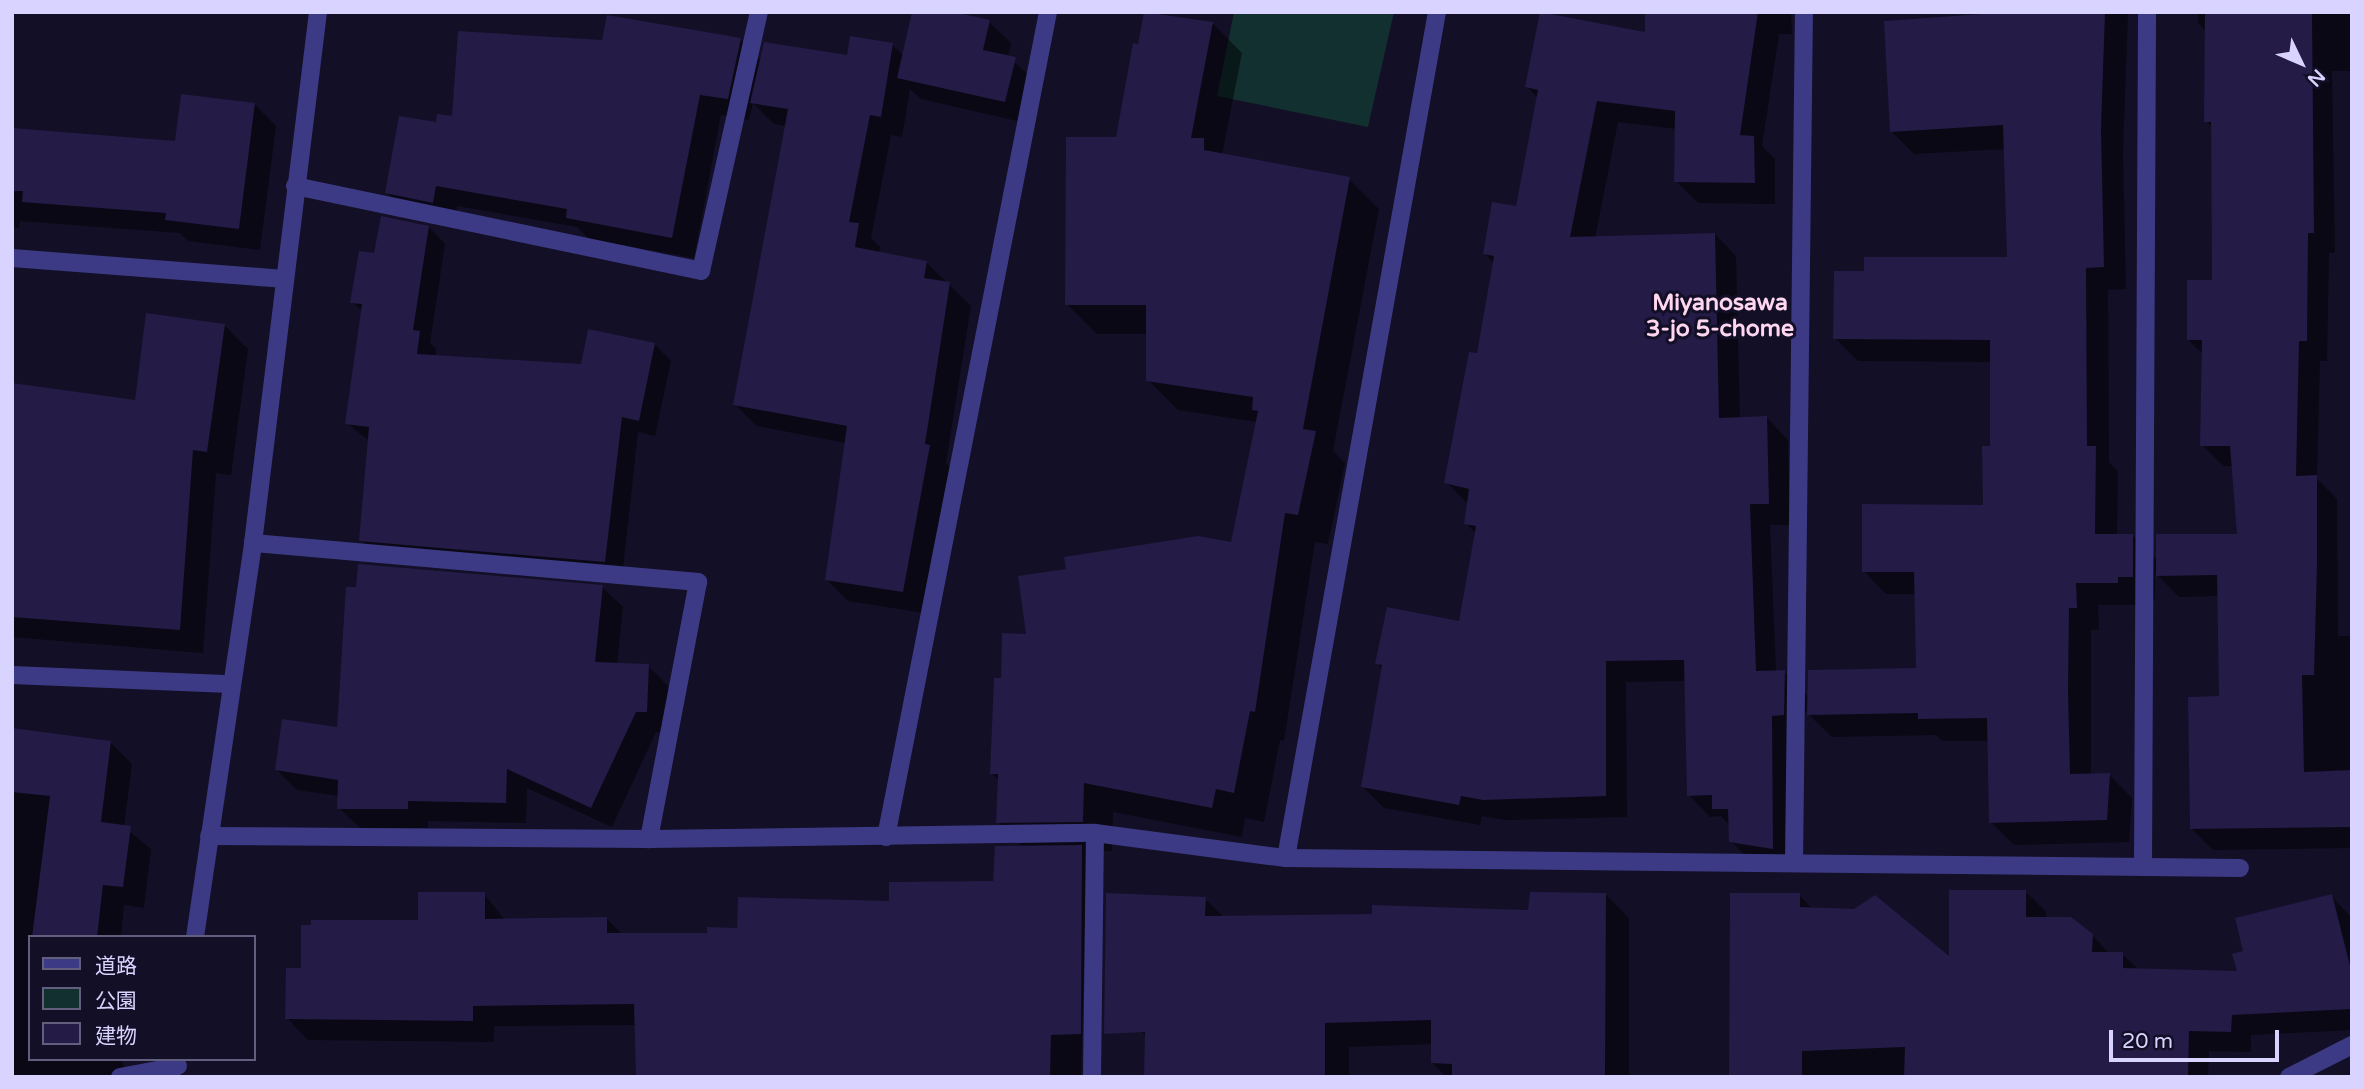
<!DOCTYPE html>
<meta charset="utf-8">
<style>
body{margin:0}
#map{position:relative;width:2364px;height:1089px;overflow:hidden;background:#130f26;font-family:"Varela Round","Noto Sans JP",sans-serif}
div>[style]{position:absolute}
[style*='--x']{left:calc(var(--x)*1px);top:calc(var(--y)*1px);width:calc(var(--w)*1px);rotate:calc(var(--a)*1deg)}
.green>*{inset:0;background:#12302f}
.shadow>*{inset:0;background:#0007}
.building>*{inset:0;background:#241b47}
.lane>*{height:18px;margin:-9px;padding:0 9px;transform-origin:9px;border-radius:9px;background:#3d3a85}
.street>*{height:18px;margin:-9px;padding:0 9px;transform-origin:9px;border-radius:9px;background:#3d3a85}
span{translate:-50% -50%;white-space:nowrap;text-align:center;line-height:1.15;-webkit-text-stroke:6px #130f26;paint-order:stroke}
.neighbourhood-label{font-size:23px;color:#ffd6f0;font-weight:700}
.frame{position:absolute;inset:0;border:14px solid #d9d4ff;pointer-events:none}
.legend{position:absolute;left:28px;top:935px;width:228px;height:126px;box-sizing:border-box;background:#130f26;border:2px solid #625e7d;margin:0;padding:9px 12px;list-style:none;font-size:21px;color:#d9d4ff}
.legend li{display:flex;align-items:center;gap:14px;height:35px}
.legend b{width:35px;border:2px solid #625e7d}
.north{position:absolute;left:2266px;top:28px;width:70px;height:70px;-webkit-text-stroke:5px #130f26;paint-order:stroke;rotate:134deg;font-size:19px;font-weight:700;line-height:28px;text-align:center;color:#d9d4ff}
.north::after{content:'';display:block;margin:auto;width:24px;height:32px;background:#d9d4ff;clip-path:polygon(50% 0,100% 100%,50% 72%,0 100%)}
.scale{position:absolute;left:2109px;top:1030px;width:170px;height:32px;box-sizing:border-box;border:4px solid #d9d4ff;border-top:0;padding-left:9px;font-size:21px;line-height:24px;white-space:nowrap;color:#d9d4ff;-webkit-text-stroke:5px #130f26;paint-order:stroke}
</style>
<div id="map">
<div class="green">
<div style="clip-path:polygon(1234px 12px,1394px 12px,1368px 127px,1217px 96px)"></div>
</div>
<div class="shadow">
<div style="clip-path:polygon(1146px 12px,1212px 23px,1242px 53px,1222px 155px,1349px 179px,1379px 209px,1333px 451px,1345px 463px,1328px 544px,1315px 542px,1284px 741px,1280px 740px,1264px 822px,1245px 818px,1242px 837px,1113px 812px,1112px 851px,1087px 851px,1081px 1077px,638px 1077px,636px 1025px,494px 1026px,494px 1042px,308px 1040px,287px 1018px,303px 970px,484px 894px,505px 920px,607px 919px,622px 934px,708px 935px,994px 883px,1022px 847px,998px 822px,1000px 781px,992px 774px,1003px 680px,1028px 636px,1232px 544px,1257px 422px,1178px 410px,1148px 380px,1148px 334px,1097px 334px,1067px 304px,1117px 139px)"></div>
<div style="clip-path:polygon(1542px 12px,1647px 34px,1646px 12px,1791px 12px,1792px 34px,1779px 34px,1762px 146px,1775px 159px,1775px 204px,1698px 203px,1676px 181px,1677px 129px,1618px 122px,1595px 238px,1715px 234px,1736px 256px,1740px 419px,1767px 418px,1788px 440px,1790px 525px,1770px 525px,1776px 672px,1784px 672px,1809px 697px,1918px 670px,1916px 594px,1886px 594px,1864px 571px,1985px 506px,1992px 448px,1992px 362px,1858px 361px,1835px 338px,1866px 273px,2009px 259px,2006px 149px,1914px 154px,1891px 131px,2019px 12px,2128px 12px,2123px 152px,2126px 289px,2108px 290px,2109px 462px,2118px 471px,2117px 536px,2132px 535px,2158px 561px,2239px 535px,2234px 466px,2223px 466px,2202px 445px,2204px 355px,2188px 340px,2214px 282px,2213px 128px,2206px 121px,2206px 31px,2198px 23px,2198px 12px,2352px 12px,2352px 71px,2332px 71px,2335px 253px,2329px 253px,2327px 361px,2320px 361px,2317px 479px,2337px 499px,2338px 636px,2352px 636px,2352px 848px,2213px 850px,2192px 829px,2221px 698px,2219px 596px,2179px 597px,2155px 573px,2155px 599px,2140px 599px,2140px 605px,2098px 605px,2099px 630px,2091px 630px,2091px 775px,2109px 775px,2132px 798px,2129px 842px,2014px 845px,1991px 822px,1989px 741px,1942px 741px,1936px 735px,1832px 737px,1805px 711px,1805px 736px,1793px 737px,1794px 870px,1752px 863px,1731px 841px,1730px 826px,1721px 816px,1710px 817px,1689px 795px,1686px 681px,1626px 682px,1627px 817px,1505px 820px,1482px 816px,1480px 825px,1384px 808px,1363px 787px,1383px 669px,1377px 663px,1461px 623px,1476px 534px,1466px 523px,1468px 504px,1446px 482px,1479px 355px,1494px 263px,1484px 253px,1517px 208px,1538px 98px,1526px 86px)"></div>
<div style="clip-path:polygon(608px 17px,741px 40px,761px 61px,849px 57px,892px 45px,904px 56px,989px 22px,1011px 43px,1008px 57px,1036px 81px,1026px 123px,921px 99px,910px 89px,902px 137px,891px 135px,871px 238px,880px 247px,879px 253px,926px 262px,971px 306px,946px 463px,951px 468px,924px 613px,848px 601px,826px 579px,846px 443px,757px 426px,735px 405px,786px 126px,774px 124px,753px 103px,749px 120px,721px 115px,694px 258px,589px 239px,577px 227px,457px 206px,454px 224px,408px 214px,387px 193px,437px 124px,604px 42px)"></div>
<div style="clip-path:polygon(254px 104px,276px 126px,260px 250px,188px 241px,180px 233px,20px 221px,19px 228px,12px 227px,12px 130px,177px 143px)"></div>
<div style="clip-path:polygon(429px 227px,445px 244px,430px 343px,436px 349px,435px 357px,582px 366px,654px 344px,671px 361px,655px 436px,638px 432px,622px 578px,378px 557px,361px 540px,369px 441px,347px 423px,363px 312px,352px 302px,376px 255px)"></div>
<div style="clip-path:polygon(224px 325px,248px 349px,231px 475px,216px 473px,203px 653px,12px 637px,12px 387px,136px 402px)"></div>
<div style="clip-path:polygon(602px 587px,623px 607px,617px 665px,648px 666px,668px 686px,666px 732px,656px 732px,612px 827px,527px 788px,526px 823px,428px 821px,428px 828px,360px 828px,339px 808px,339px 796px,297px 790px,277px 770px,338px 729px)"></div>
<div style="clip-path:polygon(12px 730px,110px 742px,132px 764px,124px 827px,151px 849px,144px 908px,124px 905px,121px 937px,30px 937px,30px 1059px,122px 1059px,125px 1073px,107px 1077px,12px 1077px)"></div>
<div style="clip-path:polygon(2026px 892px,2046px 912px,2046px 919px,2092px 935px,2110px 954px,2122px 954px,2139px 970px,2239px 973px,2245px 952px,2331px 896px,2352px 918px,2352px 1030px,2251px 1035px,2251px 1052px,2209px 1051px,2208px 1077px,1731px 1077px,1799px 895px,1813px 909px,1951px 959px)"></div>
<div style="clip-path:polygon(1605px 894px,1629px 918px,1629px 1077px,1447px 1077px,1432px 1063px,1433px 1044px,1349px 1047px,1349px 1077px,1146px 1077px,1147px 1037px,1142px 1032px,1205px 899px,1224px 917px,1530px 912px)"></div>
</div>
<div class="building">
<div style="clip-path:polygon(912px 12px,954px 12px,990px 20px,983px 50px,1016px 57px,1005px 102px,897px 78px)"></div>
<div style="clip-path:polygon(1144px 12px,1213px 22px,1191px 138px,1204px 138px,1204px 150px,1350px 177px,1303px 429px,1316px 431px,1298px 515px,1285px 513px,1255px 712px,1250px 711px,1234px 793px,1216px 789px,1212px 808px,1084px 783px,1083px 822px,996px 823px,998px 774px,990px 774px,994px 678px,1001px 678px,1002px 633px,1026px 634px,1018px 576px,1066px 569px,1064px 557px,1198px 536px,1231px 542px,1258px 411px,1252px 410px,1253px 397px,1146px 381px,1146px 305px,1065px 305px,1066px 137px,1116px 137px,1133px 43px,1138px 44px)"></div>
<div style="clip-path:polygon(1540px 12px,1645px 32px,1645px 12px,1758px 12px,1740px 135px,1754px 136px,1755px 183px,1674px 182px,1675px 111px,1597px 101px,1570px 237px,1715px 233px,1719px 418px,1767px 416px,1769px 504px,1750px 504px,1756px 671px,1785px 670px,1784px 715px,1772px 716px,1773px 849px,1729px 842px,1728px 809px,1712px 809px,1712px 795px,1687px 796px,1684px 660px,1606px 661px,1606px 796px,1483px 800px,1461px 796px,1459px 805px,1361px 787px,1382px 665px,1375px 664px,1387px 607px,1459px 621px,1476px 526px,1464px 524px,1469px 489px,1444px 483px,1469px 352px,1477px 353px,1494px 256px,1483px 254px,1492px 202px,1516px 206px,1538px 90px,1525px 87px)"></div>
<div style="clip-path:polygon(2010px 12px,2105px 12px,2101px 129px,2104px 267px,2086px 268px,2087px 446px,2096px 446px,2095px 534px,2133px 534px,2133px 577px,2118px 577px,2118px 583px,2076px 583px,2077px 608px,2069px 608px,2068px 690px,2070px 774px,2110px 773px,2107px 820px,1989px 823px,1987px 718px,1918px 719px,1918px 713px,1807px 715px,1808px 670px,1916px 668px,1914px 572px,1862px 572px,1862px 504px,1983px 505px,1982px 446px,1990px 446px,1990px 340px,1833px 339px,1834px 271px,1864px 271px,1864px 257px,2007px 257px,2003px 125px,1890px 132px,1884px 21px)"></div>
<div style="clip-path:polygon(2205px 12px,2312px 12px,2314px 233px,2308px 233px,2307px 341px,2299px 341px,2296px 476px,2317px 475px,2317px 565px,2314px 675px,2302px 675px,2304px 772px,2352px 770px,2352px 827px,2190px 829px,2188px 697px,2219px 696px,2217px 575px,2156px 576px,2156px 534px,2237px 534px,2230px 446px,2200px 446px,2202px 340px,2187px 340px,2187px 280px,2212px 280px,2211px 122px,2204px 122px)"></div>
<div style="clip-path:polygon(607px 15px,741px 38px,728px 99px,700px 95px,672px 238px,566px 218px,567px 209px,436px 186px,433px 203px,385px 193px,399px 116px,436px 122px,437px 114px,452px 116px,458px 31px,602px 40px)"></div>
<div style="clip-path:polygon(850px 36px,893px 43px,881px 117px,870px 115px,849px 222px,859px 223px,855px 247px,927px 261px,924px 278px,950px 282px,925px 444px,930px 445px,903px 592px,825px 580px,847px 426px,733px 405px,788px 109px,750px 103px,764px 42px,847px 55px)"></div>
<div style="clip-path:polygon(181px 94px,255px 103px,239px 229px,165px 220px,166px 213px,22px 202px,23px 191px,12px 191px,12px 128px,175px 141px)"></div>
<div style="clip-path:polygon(381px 216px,429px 226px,413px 330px,420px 331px,417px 354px,581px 364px,588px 329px,655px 343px,639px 421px,622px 417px,605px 562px,359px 541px,369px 427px,345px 424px,362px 304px,350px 303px,359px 251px,374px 253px)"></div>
<div style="clip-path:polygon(146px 313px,225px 324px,207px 452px,193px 450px,180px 630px,12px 617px,12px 383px,135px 400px)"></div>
<div style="clip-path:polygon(358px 564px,603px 585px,595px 662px,649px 664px,647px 712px,636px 712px,591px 808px,507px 769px,506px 803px,408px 801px,408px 809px,337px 809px,338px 780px,275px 770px,282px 719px,337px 727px,346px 587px,356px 587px)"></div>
<div style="clip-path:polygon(12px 728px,111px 741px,101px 822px,131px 826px,123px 887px,103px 885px,97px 937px,32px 937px,50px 796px,12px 792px)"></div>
<div style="clip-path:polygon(1082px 845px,1081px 1034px,1051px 1035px,1050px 1077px,636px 1077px,634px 1004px,473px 1006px,473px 1021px,285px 1019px,286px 968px,301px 968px,301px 925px,311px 925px,311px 920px,418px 920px,418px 892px,485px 892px,485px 919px,607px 917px,607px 933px,707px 933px,707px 927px,737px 928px,738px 897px,889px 901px,889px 882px,993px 881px,995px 846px)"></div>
<div style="clip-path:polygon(1949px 890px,2026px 890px,2026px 917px,2071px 917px,2093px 934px,2092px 952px,2123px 952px,2123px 968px,2237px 971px,2232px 954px,2243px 951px,2235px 918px,2332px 894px,2352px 974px,2352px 1009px,2232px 1015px,2231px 1032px,2189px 1031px,2188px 1077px,1904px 1077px,1905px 1047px,1802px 1051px,1802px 1077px,1729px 1077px,1730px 893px,1800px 893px,1800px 907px,1854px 909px,1875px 895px,1949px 956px)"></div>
<div style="clip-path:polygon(1530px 892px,1606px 893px,1605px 1077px,1452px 1077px,1452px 1064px,1431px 1063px,1431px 1020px,1325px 1023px,1325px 1077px,1144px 1077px,1145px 1032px,1104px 1034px,1106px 893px,1206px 897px,1205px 916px,1372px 914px,1372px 905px,1528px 910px)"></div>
</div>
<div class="lane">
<div style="--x:1092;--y:1077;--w:244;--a:-89.3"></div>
</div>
<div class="street">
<div style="--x:295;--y:186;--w:415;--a:11.8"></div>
<div style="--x:701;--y:271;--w:265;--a:-77.4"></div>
<div style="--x:12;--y:258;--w:272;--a:4.4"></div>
<div style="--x:253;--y:543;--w:447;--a:5"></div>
<div style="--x:698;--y:582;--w:262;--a:100.8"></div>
<div style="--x:12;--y:675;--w:218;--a:2.4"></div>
<div style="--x:209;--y:836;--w:440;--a:0.4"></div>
<div style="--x:649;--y:839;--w:446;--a:-0.8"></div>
<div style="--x:1095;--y:833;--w:193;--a:7.5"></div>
<div style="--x:1286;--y:858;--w:954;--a:0.6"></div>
<div style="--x:886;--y:837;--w:841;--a:-78.89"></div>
<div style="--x:1286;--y:858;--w:859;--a:-79.88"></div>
<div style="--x:1794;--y:863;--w:851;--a:-89.33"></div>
<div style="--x:2143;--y:867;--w:855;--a:-89.73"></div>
<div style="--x:195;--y:937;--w:398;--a:-81.6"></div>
<div style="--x:253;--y:543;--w:535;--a:-83.02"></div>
<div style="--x:120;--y:1077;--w:59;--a:-10.7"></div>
<div style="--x:2289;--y:1077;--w:71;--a:-26.9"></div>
</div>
<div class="neighbourhood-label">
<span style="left:1720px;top:316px">Miyanosawa<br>3-jo 5-chome</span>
</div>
<div class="frame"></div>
<ul class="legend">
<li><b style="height:9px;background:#3d3a85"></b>道路</li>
<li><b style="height:19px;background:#12302f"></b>公園</li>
<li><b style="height:19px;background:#241b47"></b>建物</li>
</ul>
<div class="north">N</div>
<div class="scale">20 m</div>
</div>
